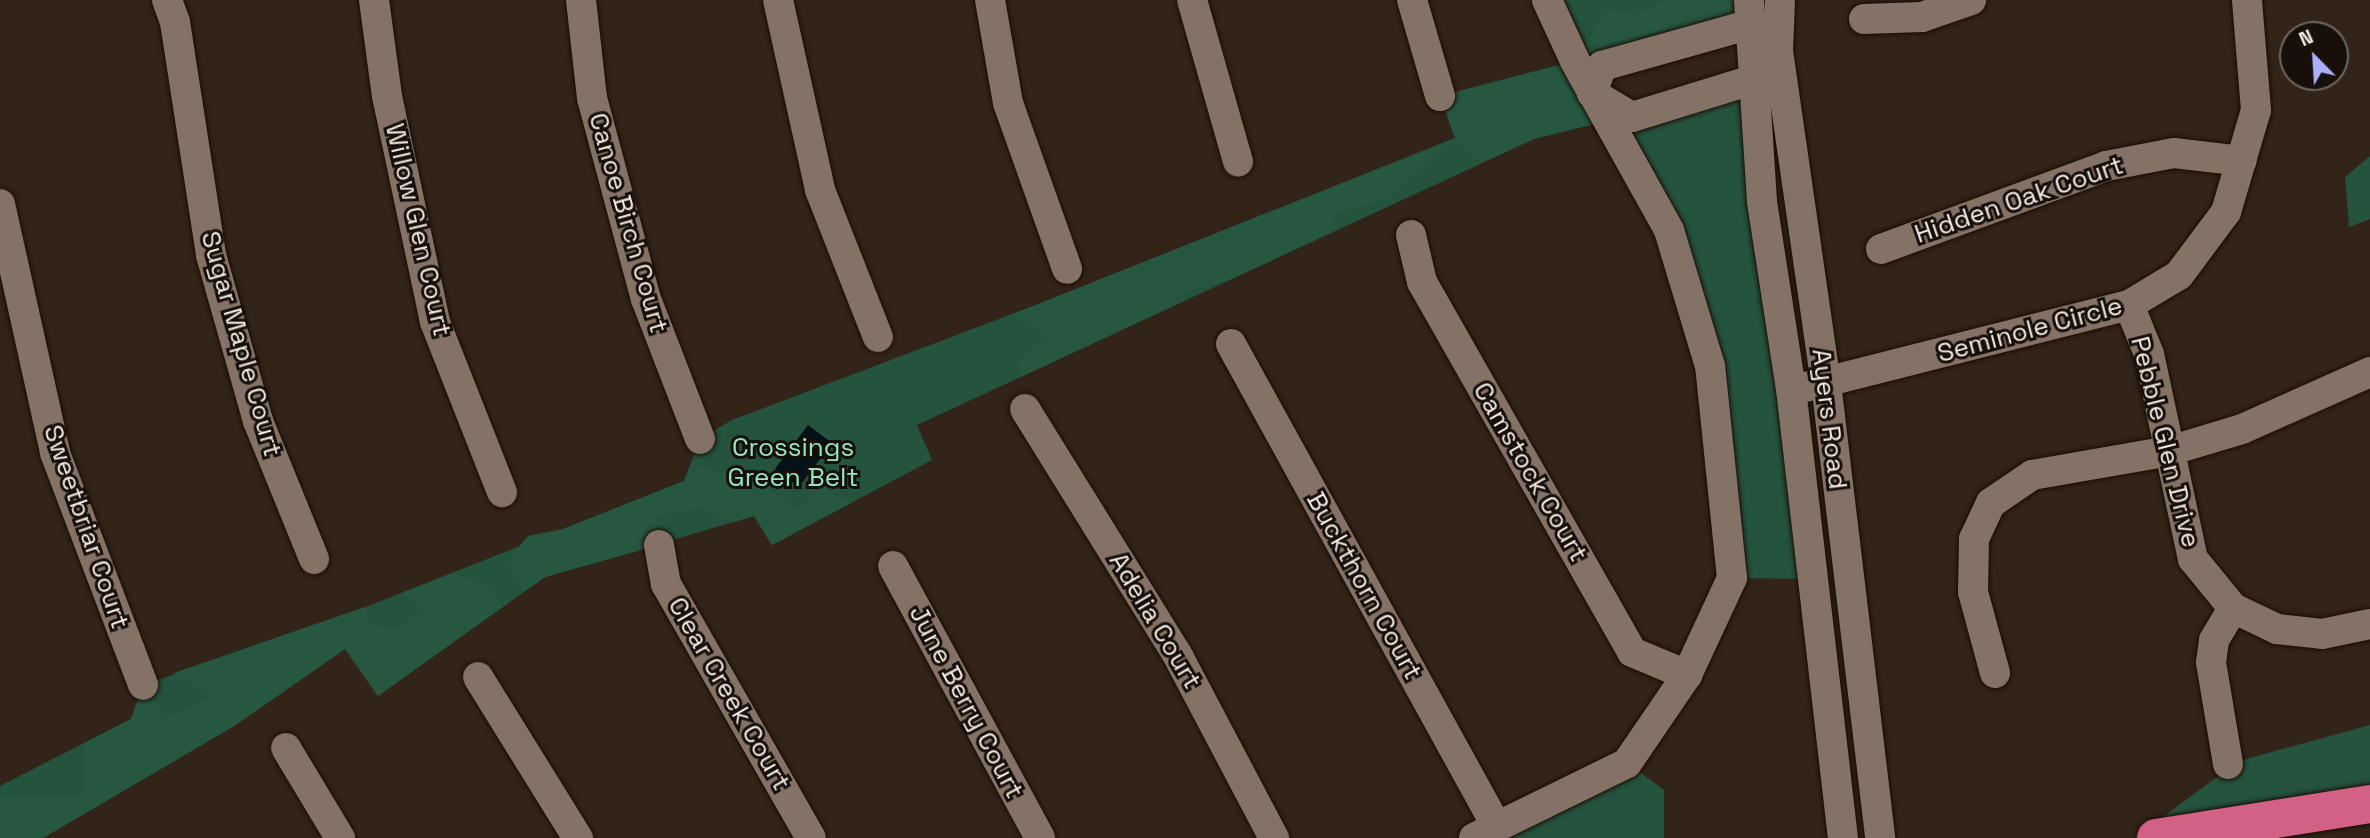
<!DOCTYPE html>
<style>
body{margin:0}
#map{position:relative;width:2370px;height:838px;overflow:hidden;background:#332419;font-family:"Space Grotesk",sans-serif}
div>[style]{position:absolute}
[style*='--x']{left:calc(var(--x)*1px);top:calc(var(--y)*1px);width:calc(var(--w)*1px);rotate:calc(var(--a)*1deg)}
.green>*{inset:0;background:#24533e}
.forest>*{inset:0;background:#265841}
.water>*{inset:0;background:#021218;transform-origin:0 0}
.roads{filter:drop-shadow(0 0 2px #1a0d04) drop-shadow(0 0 2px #1a0d04)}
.minor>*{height:30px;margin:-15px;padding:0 15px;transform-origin:15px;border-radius:15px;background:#857266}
.highway>*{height:38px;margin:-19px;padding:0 19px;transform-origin:19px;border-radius:19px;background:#d26185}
span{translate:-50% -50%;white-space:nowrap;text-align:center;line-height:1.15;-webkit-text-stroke:6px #160f0a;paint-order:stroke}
.street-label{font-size:26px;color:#f5eae3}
.park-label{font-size:26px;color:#96e5be}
.north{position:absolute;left:2279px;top:21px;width:70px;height:70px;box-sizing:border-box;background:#160f0a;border:2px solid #6f6761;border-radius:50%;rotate:336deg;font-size:19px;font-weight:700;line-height:28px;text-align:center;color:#f5eae3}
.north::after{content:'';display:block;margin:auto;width:24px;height:32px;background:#aab0fb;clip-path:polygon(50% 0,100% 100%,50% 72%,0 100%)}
</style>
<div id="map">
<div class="green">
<div style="clip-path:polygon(1547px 0,1749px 0,1602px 66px,1592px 93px,1632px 117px,1752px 80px,1813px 579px,1732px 578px,1710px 366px,1669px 230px,1606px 121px,1534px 139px,917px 425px,932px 460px,772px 545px,754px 516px,545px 577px,378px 696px,345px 649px,234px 726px,43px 838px,0 838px,0 786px,131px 719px,143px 685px,338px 618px,684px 481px,700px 439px,732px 420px,1263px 219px,1455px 138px,1440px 96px,1574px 61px)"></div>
<div style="clip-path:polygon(2370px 156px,2370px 219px,2349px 227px,2345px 177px)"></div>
<div style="clip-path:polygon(2370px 725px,2370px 804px,2134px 838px,2239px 761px)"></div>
<div style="clip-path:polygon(1627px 763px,1664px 790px,1664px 838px,1474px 838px)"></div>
</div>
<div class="forest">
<div style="clip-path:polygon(1667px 0,1749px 0,1748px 25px,1602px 66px,1606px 121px,1534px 139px,1482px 162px,1455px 138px,1387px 199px,1330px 215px,1338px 229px,1226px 281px,1180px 293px,1160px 312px,1021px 377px,1019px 360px,1048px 337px,1013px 314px,1455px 138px,1440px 96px,1575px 61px,1606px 10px,1638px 14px)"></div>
<div style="clip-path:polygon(690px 466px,752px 477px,799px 510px,822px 487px,851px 503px,772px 545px,754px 516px,734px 522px,699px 507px,656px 517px,659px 545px,545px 577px,524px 592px,508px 560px,528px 536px,563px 529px,684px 481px)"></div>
<div style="clip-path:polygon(452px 573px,487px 585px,504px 606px,378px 696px,345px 649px,234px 726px,43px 838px,0 838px,0 797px,85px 797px,84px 743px,131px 719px,143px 685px,165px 719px,212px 696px,174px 673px,365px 607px,369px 626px,399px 629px,425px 609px,402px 593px)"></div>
</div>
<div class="water">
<div style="left:808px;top:425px;width:30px;height:55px;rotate:37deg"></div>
</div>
<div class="roads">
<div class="minor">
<div style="--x:167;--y:0;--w:23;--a:70"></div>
<div style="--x:175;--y:22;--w:236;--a:81.2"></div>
<div style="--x:211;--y:255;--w:173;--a:74.2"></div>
<div style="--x:258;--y:421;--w:149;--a:67.9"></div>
<div style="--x:374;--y:0;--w:97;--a:82.3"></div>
<div style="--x:387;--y:96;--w:231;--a:78"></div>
<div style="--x:435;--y:322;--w:183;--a:68.5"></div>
<div style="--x:581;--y:0;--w:99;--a:83.6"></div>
<div style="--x:592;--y:98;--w:208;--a:75"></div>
<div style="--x:646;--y:299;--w:150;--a:68.9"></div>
<div style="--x:778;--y:0;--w:195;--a:77.5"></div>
<div style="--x:820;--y:190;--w:158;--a:68.5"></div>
<div style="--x:990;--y:0;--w:105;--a:80.1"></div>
<div style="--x:1008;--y:103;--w:176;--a:70.4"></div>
<div style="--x:1192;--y:0;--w:168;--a:74.1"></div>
<div style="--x:1412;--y:0;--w:100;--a:73.7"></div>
<div style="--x:1749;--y:0;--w:202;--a:86.3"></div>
<div style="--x:1762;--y:202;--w:189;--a:81.2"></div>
<div style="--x:1791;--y:389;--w:452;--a:83.4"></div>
<div style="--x:1780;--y:0;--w:51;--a:92.2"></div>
<div style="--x:1778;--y:51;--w:335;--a:81.8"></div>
<div style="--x:1826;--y:383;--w:458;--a:83.2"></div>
<div style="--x:1864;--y:19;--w:58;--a:-2"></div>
<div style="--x:1922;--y:17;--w:52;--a:-19.1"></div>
<div style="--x:1748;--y:25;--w:40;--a:41"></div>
<div style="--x:1778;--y:51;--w:39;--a:132"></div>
<div style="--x:1752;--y:80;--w:126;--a:162.9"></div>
<div style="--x:1632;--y:117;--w:47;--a:-149"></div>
<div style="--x:1592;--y:93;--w:29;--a:-70"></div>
<div style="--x:1602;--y:66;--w:152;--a:-15.7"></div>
<div style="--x:0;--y:204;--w:255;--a:77.5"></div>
<div style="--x:55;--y:453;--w:248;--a:69.2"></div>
<div style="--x:1411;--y:235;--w:48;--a:76.8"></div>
<div style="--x:1422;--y:282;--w:425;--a:60.4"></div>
<div style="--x:1632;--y:652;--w:60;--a:22.7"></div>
<div style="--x:1881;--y:249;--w:240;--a:-20.2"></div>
<div style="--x:2106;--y:166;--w:69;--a:-10.8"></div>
<div style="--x:2174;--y:153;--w:68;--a:6.7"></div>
<div style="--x:2129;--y:305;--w:53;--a:67.8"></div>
<div style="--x:2149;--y:354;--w:210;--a:77.9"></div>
<div style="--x:2193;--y:559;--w:63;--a:50.8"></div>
<div style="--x:2233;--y:608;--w:49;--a:25.5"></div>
<div style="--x:2277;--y:629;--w:45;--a:6.3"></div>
<div style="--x:2322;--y:634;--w:49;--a:-11.8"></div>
<div style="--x:1231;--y:344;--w:551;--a:61.16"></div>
<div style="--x:1805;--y:387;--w:334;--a:-14.2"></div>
<div style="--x:2129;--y:305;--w:58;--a:-31"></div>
<div style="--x:2179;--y:275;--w:79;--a:-53.3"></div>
<div style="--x:2226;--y:212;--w:106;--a:-73.6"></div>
<div style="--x:2256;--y:110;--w:110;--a:-94.7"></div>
<div style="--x:1025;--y:409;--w:291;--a:58.2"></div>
<div style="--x:1178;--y:656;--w:206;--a:62.2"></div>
<div style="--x:659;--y:545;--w:40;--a:80"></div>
<div style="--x:666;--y:584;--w:292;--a:60.3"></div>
<div style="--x:893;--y:566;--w:309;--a:61.6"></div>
<div style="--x:1995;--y:673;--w:84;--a:-105.2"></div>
<div style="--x:1973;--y:592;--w:53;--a:-88.9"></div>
<div style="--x:1974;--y:539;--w:40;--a:-65"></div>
<div style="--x:1991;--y:503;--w:50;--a:-34.3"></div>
<div style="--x:2032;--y:475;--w:139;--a:-9.9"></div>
<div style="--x:2169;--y:451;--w:76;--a:-16.8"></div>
<div style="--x:2242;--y:429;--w:140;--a:-24"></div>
<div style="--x:478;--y:677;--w:190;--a:58.2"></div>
<div style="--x:286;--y:748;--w:105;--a:59"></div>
<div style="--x:2228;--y:764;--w:103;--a:-99.5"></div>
<div style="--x:2211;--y:662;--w:22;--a:-82"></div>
<div style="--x:2214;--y:640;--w:37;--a:-59"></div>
<div style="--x:1474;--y:838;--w:170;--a:-26.1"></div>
<div style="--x:1627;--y:763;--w:107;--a:-55.7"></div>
<div style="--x:1687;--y:675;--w:107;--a:-65.1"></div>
<div style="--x:1732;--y:578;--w:213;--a:-95.9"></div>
<div style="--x:1710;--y:366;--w:142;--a:-106.8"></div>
<div style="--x:1669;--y:230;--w:193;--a:-119.1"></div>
<div style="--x:1575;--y:61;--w:67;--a:-114.7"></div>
</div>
<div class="highway">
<div style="--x:2156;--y:838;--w:217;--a:-9"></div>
</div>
</div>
<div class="street-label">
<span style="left:2019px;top:200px;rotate:-19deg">Hidden Oak Court</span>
<span style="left:628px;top:223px;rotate:74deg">Canoe Birch Court</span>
<span style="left:418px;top:230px;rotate:77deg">Willow Glen Court</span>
<span style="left:2030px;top:330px;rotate:-15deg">Seminole Circle</span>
<span style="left:241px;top:344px;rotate:74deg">Sugar Maple Court</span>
<span style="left:1829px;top:419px;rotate:83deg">Ayers Road</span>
<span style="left:2165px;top:442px;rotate:76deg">Pebble Glen Drive</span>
<span style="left:1530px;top:472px;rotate:60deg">Camstock Court</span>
<span style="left:86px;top:527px;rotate:71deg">Sweetbriar Court</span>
<span style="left:1364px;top:586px;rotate:61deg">Buckthorn Court</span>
<span style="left:1155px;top:621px;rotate:59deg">Adelia Court</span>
<span style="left:729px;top:694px;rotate:60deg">Clear Creek Court</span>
<span style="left:966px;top:702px;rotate:62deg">June Berry Court</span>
</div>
<div class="park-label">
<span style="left:793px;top:463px">Crossings<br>Green Belt</span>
</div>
<div class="north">N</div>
</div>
